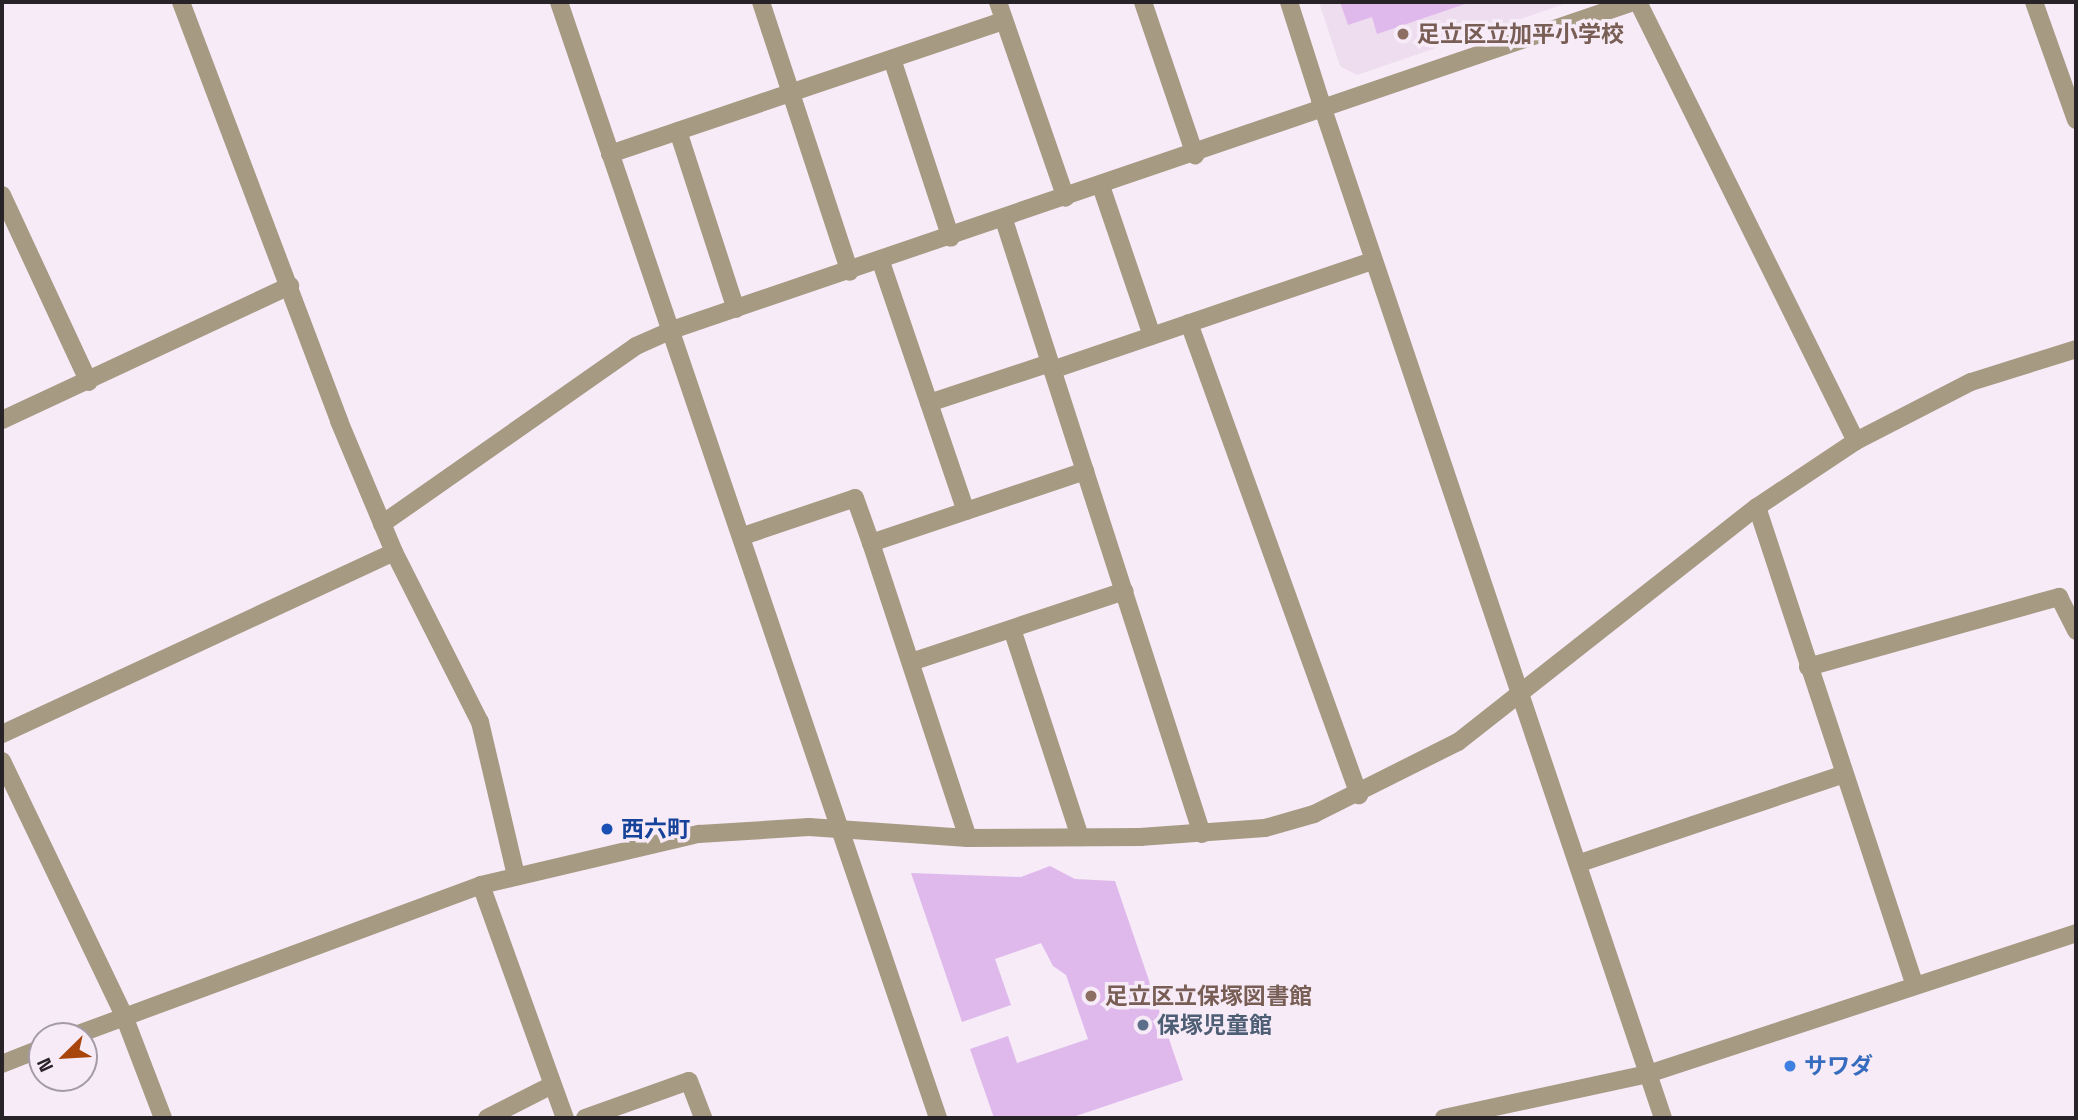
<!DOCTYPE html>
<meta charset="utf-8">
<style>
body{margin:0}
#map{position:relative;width:2078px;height:1120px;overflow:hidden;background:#f7ebf8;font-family:"Space Grotesk","Noto Sans JP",sans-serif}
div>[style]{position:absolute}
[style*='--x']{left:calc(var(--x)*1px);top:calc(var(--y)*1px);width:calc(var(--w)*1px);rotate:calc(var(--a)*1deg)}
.built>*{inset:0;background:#eedcef}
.building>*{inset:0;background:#dfb9eb}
.service>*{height:18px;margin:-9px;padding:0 9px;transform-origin:9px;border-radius:9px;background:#a79a83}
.minor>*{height:18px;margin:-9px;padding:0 9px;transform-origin:9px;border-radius:9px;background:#a79a83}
.tertiary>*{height:18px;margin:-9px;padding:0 9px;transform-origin:9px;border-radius:9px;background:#a79a83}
.dots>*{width:19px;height:19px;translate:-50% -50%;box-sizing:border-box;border:4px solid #f7ebf8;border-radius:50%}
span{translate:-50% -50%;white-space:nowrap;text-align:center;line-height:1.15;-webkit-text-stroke:7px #f7ebf8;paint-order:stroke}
.education-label{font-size:23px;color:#785e54;font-weight:700}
.left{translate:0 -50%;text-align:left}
.transit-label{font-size:23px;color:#164399;font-weight:700}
.service-label{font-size:23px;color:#4e5e75;font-weight:700}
.shop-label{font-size:23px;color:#366cbe;font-weight:700}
.frame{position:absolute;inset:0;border:4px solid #272327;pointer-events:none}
.north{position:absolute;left:28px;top:1022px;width:70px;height:70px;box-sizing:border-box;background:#f7ebf8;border:2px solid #a49ba4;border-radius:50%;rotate:246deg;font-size:19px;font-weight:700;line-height:28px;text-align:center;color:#272327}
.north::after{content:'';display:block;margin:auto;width:24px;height:32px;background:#a8450d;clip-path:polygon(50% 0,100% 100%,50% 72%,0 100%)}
</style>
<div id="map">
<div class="built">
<div style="clip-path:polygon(1319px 2px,1570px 2px,1357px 75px,1340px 66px)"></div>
</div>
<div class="building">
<div style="clip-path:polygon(1340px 2px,1471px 2px,1377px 34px,1372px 17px,1348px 25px)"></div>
<div style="clip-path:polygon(1050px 866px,1075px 879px,1115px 881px,1183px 1080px,1070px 1118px,994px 1118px,970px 1049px,1008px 1036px,1017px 1063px,1088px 1039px,1066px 975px,1053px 966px,1041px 943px,995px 959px,1011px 1005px,962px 1022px,911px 873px,1021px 877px)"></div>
</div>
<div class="service">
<div style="--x:1143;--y:2;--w:162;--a:71.2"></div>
<div style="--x:892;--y:59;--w:188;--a:71.8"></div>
<div style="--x:678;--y:131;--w:187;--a:72"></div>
<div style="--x:1101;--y:186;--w:158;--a:71.2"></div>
<div style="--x:881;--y:262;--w:263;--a:71.2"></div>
<div style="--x:929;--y:403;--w:127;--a:-18.3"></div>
<div style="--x:1012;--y:629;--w:219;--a:71.9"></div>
<div style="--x:1580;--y:863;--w:279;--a:-18.6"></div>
<div style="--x:585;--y:1118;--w:110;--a:-19.6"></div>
<div style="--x:689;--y:1081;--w:40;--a:69"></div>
</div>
<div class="minor">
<div style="--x:181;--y:2;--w:448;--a:69.3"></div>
<div style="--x:339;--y:421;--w:142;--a:67.2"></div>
<div style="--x:394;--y:552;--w:191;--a:63.2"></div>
<div style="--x:480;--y:722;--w:157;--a:76.8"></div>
<div style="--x:559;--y:2;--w:1179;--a:71.24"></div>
<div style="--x:761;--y:2;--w:284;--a:71.8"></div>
<div style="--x:998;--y:2;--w:207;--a:70.9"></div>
<div style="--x:1638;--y:2;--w:490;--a:63.6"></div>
<div style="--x:1320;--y:100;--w:1074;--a:71.38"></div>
<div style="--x:610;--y:154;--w:416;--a:-18.7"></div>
<div style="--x:2;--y:195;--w:206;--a:65.1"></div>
<div style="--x:1004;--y:220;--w:645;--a:72.13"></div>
<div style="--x:1189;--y:323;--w:502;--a:70.19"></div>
<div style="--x:1052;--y:370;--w:339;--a:-18.8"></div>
<div style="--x:2;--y:420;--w:318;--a:-25"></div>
<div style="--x:1757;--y:507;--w:501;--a:71.75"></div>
<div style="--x:382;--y:524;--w:310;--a:-35"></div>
<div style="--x:636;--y:346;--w:36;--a:-24"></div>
<div style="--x:669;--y:331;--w:1019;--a:-18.84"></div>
<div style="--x:743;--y:536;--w:118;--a:-18.7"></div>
<div style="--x:855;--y:498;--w:48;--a:70.4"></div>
<div style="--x:911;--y:662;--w:225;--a:-18.4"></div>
<div style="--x:1808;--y:667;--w:261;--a:-15.6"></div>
<div style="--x:2059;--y:597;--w:38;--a:63"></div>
<div style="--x:2;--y:734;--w:432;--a:-24.9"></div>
<div style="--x:2;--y:761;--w:283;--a:64.4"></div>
<div style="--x:124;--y:1016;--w:109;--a:69.1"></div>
<div style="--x:968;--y:838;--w:311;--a:-108.2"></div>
<div style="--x:871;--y:543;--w:226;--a:-18.6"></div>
<div style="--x:481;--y:885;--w:248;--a:70.2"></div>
<div style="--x:487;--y:1118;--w:73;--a:-26.9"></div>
<div style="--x:1444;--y:1118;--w:209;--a:-12.2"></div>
<div style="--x:1648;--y:1074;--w:451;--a:-18.2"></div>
</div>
<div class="tertiary">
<div style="--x:1289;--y:2;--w:102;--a:72.3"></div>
<div style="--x:2034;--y:2;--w:125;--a:70.4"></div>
<div style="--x:73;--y:1036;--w:435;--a:-20.3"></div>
<div style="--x:481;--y:885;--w:224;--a:-13.2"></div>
<div style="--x:699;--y:834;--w:110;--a:-3.6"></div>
<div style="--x:809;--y:827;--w:159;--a:4"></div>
<div style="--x:968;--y:838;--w:172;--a:-0.3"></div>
<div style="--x:1140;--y:837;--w:125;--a:-4.1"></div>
<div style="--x:1265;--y:828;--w:51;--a:-15.9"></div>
<div style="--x:1314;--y:814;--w:161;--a:-26.6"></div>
<div style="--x:1458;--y:742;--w:380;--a:-38.2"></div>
<div style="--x:1757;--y:507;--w:119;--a:-33.7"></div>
<div style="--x:1856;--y:441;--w:129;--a:-27.2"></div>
<div style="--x:1971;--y:382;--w:110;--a:-17.4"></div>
<div style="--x:2;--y:1064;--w:43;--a:-21.8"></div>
</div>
<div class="dots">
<div style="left:1403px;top:34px;background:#8d6e63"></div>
<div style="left:607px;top:829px;background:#1a4fb4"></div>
<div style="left:1091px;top:996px;background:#8d6e63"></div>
<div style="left:1143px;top:1025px;background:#5c6f8a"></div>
<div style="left:1790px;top:1066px;background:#3f7fe0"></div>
</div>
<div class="education-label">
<span class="left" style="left:1417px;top:34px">足立区立加平小学校</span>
<span class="left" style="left:1105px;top:996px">足立区立保塚図書館</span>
</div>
<div class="transit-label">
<span class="left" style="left:621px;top:829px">西六町</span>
</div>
<div class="service-label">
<span class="left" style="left:1157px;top:1025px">保塚児童館</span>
</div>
<div class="shop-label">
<span class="left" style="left:1804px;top:1066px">サワダ</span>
</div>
<div class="frame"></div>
<div class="north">N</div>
</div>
